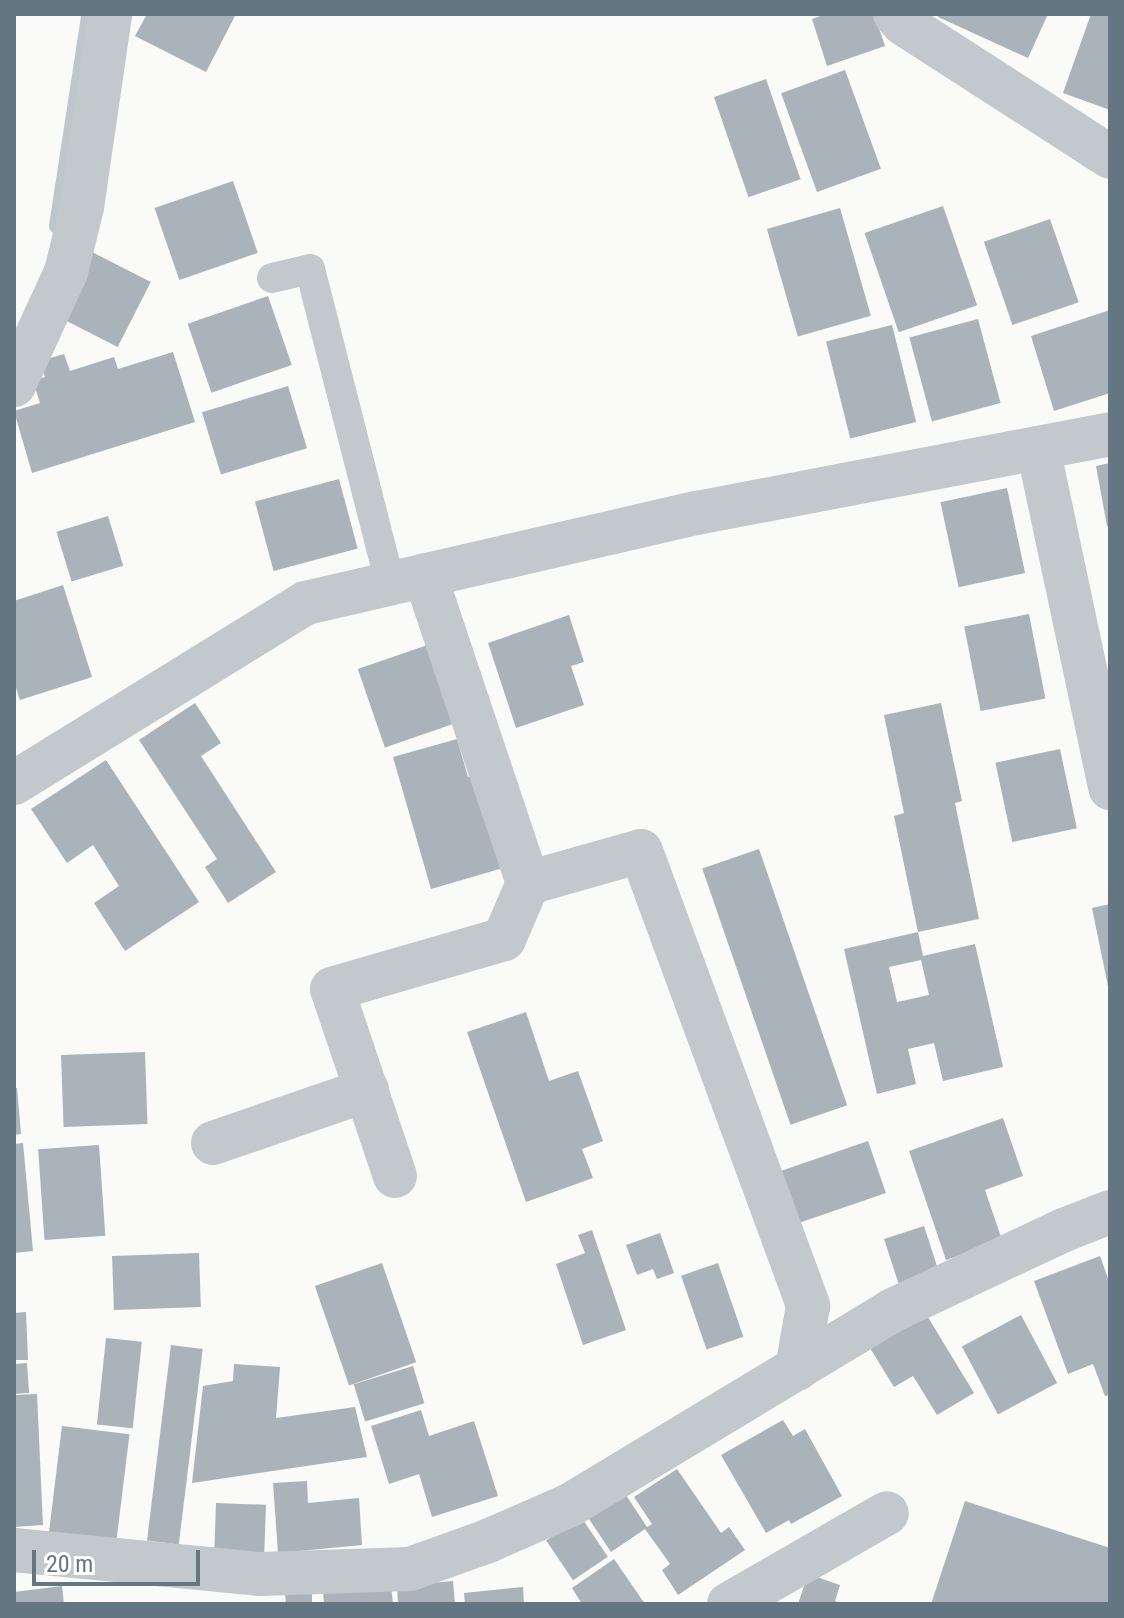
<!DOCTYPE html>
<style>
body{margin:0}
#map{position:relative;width:1124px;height:1618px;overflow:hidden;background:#fafaf8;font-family:"Roboto Condensed",sans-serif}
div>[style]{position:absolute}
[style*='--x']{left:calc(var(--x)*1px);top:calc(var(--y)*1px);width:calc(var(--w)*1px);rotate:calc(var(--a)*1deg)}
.stream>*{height:16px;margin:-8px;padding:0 8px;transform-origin:8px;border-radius:8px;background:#bbc7cb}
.building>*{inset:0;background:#aab3b9;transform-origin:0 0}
.service>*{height:30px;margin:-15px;padding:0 15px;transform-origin:15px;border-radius:15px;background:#c3c8cc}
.minor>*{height:44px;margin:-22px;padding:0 22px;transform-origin:22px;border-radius:22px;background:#c3c8cc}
span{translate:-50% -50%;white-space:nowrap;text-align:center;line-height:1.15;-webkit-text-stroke:8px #fff;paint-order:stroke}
.frame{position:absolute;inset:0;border:16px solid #657683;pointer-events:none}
.scale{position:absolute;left:32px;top:1550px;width:168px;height:36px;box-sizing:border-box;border:4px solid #657683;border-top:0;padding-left:10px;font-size:24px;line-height:28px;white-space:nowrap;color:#657683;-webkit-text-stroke:6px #fff;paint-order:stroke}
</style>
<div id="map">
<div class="stream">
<div style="--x:57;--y:226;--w:212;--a:-81.3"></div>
</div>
<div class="building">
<div style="clip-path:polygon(147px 14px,236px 14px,206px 72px,135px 36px)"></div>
<div style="clip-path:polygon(826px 14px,874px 14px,885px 46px,827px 66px,812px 19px)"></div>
<div style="clip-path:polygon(939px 14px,1048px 14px,1028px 58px,938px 17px)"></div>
<div style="clip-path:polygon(1091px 14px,1110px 14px,1110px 110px,1063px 93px)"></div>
<div style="left:845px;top:70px;width:105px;height:68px;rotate:70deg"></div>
<div style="left:766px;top:79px;width:106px;height:55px;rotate:71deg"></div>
<div style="left:233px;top:181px;width:76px;height:83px;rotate:71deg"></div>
<div style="left:943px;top:206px;width:105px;height:83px;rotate:71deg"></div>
<div style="left:840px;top:208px;width:112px;height:76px;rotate:74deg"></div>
<div style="left:1050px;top:219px;width:88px;height:70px;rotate:71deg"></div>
<div style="left:92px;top:252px;width:66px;height:73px;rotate:27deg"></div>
<div style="left:268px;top:296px;width:73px;height:85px;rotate:71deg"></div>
<div style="clip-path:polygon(1110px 310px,1110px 393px,1054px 411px,1031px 336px)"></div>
<div style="left:978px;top:319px;width:87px;height:71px;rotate:75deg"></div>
<div style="left:892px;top:325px;width:100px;height:68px;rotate:76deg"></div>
<div style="clip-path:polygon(173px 352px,195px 422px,32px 473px,14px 411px,40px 403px,33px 381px,45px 377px,40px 361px,64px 354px,70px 371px,114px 357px,118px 369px)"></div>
<div style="left:288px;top:386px;width:65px;height:90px;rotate:73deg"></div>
<div style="clip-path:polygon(1110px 463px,1110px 526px,1107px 526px,1096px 466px)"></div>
<div style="left:339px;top:479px;width:72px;height:87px;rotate:75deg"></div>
<div style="left:1007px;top:488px;width:87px;height:68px;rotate:78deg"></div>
<div style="left:108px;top:516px;width:52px;height:54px;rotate:73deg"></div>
<div style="clip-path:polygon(63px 585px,92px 677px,20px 700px,14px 682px,14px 601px)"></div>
<div style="left:1029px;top:614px;width:86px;height:66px;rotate:79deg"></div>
<div style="clip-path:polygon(569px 615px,584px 662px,571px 666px,584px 705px,516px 728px,488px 643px)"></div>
<div style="left:442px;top:640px;width:83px;height:89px;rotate:71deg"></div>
<div style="clip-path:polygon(195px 703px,221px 743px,201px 756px,276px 872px,228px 903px,205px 867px,217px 859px,139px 740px)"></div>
<div style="clip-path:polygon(941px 703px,962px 801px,955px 803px,979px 919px,918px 932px,894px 816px,904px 813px,884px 715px)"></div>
<div style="clip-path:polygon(457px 739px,468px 777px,476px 775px,503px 868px,431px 889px,393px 757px)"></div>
<div style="left:1060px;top:749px;width:81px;height:66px;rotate:78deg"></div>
<div style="clip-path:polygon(106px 760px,199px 902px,125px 951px,94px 903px,119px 886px,93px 845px,67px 863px,31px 809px)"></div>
<div style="left:759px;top:849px;width:271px;height:60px;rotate:71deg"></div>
<div style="clip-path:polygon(1110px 904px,1110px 991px,1109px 991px,1092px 908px)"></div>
<div style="clip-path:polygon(evenodd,918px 932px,923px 956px,975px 944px,1003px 1067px,943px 1081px,934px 1043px,908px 1049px,916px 1084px,877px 1094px,844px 949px,918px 932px,921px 960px,929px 995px,897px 1002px,889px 967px,921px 960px)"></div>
<div style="clip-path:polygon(526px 1012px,549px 1081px,578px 1071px,603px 1141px,582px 1149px,593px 1178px,526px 1202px,467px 1032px)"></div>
<div style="left:145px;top:1052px;width:72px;height:84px;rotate:88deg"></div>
<div style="clip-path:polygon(14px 1088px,17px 1088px,21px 1134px,14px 1135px)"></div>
<div style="clip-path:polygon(1003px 1118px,1023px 1176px,985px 1190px,1002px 1240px,946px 1260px,909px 1151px)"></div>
<div style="left:868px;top:1141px;width:55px;height:110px;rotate:71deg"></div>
<div style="clip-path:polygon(23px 1143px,33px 1251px,14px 1253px,14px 1144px)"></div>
<div style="left:99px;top:1145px;width:91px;height:61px;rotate:86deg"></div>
<div style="left:924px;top:1226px;width:48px;height:42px;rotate:72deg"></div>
<div style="clip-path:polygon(592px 1230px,626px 1330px,583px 1345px,556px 1264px,585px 1253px,578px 1235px)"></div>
<div style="clip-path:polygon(660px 1233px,674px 1273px,657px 1279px,653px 1269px,637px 1275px,626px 1245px)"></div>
<div style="left:199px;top:1253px;width:54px;height:87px;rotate:88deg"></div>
<div style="clip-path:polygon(1100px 1256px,1110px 1284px,1110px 1395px,1105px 1396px,1093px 1364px,1068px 1374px,1034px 1281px)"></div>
<div style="left:382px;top:1263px;width:105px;height:71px;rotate:71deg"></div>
<div style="left:718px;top:1263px;width:78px;height:39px;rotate:71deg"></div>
<div style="clip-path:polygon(26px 1312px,28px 1360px,14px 1360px,14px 1313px)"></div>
<div style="clip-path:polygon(926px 1314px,974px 1393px,937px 1415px,913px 1376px,894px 1387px,870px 1348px)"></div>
<div style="left:1021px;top:1315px;width:77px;height:67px;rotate:62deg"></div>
<div style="left:106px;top:1338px;width:36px;height:87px;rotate:6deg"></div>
<div style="left:171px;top:1345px;width:32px;height:197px;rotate:7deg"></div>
<div style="left:27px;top:1363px;width:30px;height:13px;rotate:86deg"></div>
<div style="clip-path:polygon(234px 1364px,280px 1367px,276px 1418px,355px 1407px,367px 1457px,192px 1483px,203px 1386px,233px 1381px)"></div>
<div style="left:413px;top:1366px;width:39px;height:62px;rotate:73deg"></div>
<div style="clip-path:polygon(37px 1394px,43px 1525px,14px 1527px,14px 1395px)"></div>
<div style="clip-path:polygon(421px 1410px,429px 1436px,474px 1421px,498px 1496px,432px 1517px,419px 1474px,389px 1484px,371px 1426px)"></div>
<div style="clip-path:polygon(783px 1420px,793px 1436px,805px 1429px,842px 1496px,791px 1524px,789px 1520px,766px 1533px,721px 1455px)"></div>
<div style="left:62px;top:1426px;width:68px;height:109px;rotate:7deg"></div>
<div style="clip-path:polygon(677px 1469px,721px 1533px,729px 1527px,745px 1550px,678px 1595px,662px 1570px,670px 1564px,645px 1529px,611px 1552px,587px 1516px,624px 1492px,647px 1527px,652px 1524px,634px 1497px)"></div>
<div style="clip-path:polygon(307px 1481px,308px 1503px,359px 1498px,362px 1545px,278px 1553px,273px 1483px)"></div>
<div style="clip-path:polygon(965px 1501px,1110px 1548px,1110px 1604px,931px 1604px)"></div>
<div style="left:216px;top:1503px;width:50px;height:48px;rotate:2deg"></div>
<div style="left:581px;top:1517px;width:48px;height:42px;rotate:56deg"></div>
<div style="clip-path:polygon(614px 1559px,645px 1604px,582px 1604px,572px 1588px)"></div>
<div style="clip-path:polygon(808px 1574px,840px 1585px,835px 1601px,843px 1604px,798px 1604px)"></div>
<div style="clip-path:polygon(453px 1581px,455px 1604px,398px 1604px,397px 1586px)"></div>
<div style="clip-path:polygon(391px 1585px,393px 1604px,324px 1604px,323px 1591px)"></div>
<div style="clip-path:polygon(62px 1586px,64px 1604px,15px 1604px,14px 1592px)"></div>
<div style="clip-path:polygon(523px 1587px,524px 1604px,465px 1604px,464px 1593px)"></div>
<div style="clip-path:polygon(312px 1592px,312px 1604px,286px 1604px,285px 1594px)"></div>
</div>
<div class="service">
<div style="--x:272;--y:278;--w:39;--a:-13"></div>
<div style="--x:310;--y:269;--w:324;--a:75.7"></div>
</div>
<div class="minor">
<div style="--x:895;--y:14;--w:13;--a:48"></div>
<div style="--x:904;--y:24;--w:245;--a:32.8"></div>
<div style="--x:14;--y:385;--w:124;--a:-65.3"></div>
<div style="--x:66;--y:272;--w:67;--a:-76.2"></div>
<div style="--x:82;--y:207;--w:195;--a:-81.7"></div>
<div style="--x:1038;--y:448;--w:348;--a:78"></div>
<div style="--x:425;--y:575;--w:325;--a:71.5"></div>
<div style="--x:528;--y:883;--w:117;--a:-15.8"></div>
<div style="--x:641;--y:851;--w:485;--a:69.8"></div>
<div style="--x:808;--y:1306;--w:64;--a:99.9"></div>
<div style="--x:14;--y:783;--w:343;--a:-31.7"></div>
<div style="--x:306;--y:603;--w:401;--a:-13"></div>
<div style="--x:697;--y:513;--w:420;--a:-10.8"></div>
<div style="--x:213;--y:1143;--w:163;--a:-19"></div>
<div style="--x:395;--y:1176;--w:197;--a:-108.6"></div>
<div style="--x:332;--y:989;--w:179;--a:-16.2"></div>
<div style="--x:504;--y:939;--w:61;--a:-66.8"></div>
<div style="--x:14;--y:1550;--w:247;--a:5.6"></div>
<div style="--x:260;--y:1574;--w:150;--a:-1.9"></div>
<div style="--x:410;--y:1569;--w:83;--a:-19.7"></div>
<div style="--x:488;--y:1541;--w:90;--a:-23.7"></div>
<div style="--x:570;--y:1505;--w:375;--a:-31.1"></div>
<div style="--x:891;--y:1311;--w:191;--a:-25.1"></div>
<div style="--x:1064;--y:1230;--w:49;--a:-21.4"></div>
<div style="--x:729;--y:1604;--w:182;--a:-29.9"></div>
</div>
<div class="frame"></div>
<div class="scale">20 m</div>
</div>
